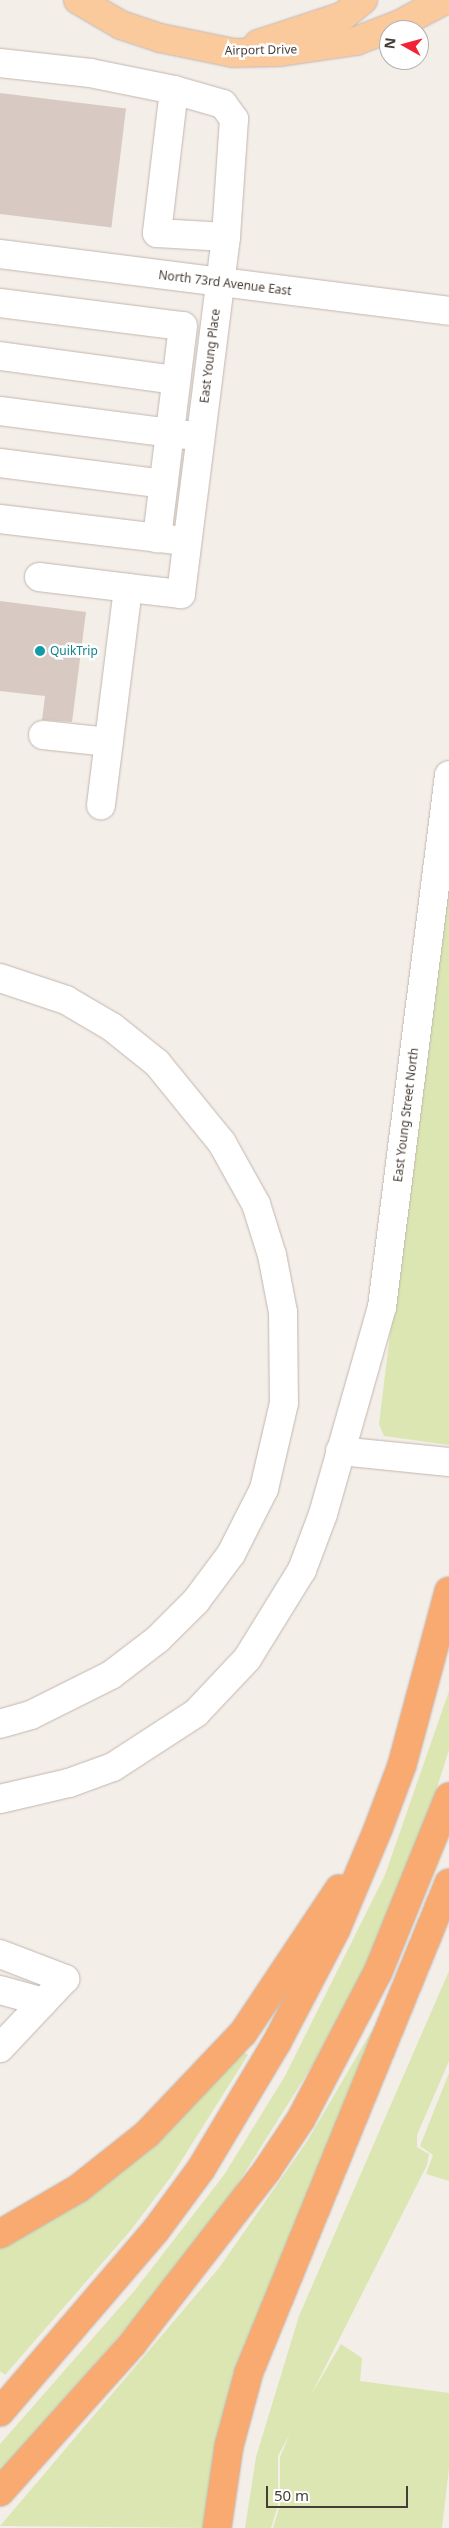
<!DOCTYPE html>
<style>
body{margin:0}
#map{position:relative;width:449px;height:2528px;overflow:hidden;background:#f4eee9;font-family:"Noto Sans",sans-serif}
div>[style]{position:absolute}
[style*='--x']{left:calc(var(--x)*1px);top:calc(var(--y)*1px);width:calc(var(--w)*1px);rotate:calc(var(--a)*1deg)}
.green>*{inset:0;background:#dbe6b3}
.building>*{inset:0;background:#d8cac2;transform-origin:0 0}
.roads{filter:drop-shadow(0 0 1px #c2b6af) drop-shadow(0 0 1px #c2b6af)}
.minor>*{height:28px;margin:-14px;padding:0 14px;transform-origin:14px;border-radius:14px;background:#fff}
.major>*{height:28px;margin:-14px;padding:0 14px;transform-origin:14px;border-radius:14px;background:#fac99c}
.highway>*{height:28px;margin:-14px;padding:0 14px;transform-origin:14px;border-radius:14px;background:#f8aa70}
.dots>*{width:14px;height:14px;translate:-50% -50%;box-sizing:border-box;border:2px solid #fff;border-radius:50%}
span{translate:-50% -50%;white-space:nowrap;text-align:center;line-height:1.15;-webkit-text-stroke:5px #fff;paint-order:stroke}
.street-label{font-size:12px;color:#473d37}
.culture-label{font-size:12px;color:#0d838f}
.left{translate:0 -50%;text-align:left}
.north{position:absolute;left:379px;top:20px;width:50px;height:50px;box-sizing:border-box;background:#fff;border:1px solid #b5b1af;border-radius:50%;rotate:277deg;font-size:14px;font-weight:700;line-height:20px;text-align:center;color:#473d37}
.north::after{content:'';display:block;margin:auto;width:18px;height:22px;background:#f12335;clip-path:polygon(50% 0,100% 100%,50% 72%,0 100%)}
.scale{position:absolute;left:266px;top:2486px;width:142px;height:22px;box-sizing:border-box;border:2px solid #473d37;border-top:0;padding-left:6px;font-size:15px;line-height:18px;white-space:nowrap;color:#473d37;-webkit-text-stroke:4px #fff;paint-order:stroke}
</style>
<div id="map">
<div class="green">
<div style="clip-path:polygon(449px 854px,449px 1445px,384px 1436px,379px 1424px)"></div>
<div style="clip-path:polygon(449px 1691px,449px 1750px,416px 1853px,368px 1962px,315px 2061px,227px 2201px,166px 2282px,0 2473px,0 2444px,135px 2290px,224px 2175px,285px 2076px,385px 1875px)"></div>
<div style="clip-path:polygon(449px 1971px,449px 2061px,417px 2135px,417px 2147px,429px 2154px,427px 2165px,311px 2395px,341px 2344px,362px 2358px,360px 2381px,449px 2393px,449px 2468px,442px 2528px,273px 2528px,280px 2505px,280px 2457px,290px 2434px,278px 2456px,278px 2505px,271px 2528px,245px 2528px,256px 2457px,299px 2316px)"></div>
<div style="clip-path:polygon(375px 2025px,380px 2030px,209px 2528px,0 2526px,219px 2268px,308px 2140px)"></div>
<div style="clip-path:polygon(240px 2050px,248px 2055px,173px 2174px,131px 2230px,5px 2375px,0 2371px,0 2245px)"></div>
<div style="clip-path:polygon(449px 2073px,449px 2181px,426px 2174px,433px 2155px,420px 2146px)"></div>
</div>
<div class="building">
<div style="left:0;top:93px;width:127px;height:120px;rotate:7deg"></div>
<div style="clip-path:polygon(0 601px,86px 612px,72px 722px,42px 720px,45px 696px,0 691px)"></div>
</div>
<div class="roads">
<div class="minor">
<div style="--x:0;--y:63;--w:91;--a:6.3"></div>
<div style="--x:90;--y:73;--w:86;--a:11.4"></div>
<div style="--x:174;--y:90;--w:51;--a:15.9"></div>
<div style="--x:223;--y:104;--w:19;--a:54"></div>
<div style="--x:234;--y:119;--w:118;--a:93.9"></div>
<div style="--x:226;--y:237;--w:360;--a:97.2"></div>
<div style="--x:181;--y:594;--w:53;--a:-173.5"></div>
<div style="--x:174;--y:90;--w:144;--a:96.8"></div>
<div style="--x:157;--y:233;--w:69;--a:3.3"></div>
<div style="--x:0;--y:254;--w:453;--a:7.2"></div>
<div style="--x:0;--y:303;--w:184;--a:7.2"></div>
<div style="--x:183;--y:326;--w:214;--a:97"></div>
<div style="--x:0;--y:356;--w:178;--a:7.8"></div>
<div style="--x:0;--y:411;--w:189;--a:7.3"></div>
<div style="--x:0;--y:463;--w:165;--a:7.3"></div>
<div style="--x:0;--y:519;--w:176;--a:6.8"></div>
<div style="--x:39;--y:577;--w:90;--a:7"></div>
<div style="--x:128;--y:588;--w:219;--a:97.1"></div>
<div style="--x:43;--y:735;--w:66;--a:6.1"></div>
<div style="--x:0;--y:978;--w:70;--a:18.4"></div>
<div style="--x:66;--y:1000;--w:53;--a:30.4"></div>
<div style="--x:112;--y:1027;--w:58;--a:38.7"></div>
<div style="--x:157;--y:1063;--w:103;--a:50.9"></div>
<div style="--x:222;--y:1143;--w:70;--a:60.9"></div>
<div style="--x:256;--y:1204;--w:53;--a:72.6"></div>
<div style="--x:272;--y:1255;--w:58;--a:79.1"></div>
<div style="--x:283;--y:1312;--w:91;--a:89.4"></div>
<div style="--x:284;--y:1403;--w:88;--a:103.1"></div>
<div style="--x:264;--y:1489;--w:73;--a:116.9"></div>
<div style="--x:231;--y:1554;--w:59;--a:126.7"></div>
<div style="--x:196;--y:1601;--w:54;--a:135"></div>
<div style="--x:158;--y:1639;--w:59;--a:142.5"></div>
<div style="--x:111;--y:1675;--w:89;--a:153.4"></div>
<div style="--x:31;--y:1715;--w:32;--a:164"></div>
<div style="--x:340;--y:1451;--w:110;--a:5.8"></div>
<div style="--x:0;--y:1799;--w:71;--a:-13.1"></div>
<div style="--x:69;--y:1783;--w:47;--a:-20"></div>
<div style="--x:113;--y:1767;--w:99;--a:-33"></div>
<div style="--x:196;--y:1713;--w:74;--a:-46.6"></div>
<div style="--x:247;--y:1659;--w:105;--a:-58.3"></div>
<div style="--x:302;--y:1570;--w:60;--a:-69.4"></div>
<div style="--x:323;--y:1514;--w:215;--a:-74.1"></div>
<div style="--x:382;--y:1307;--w:536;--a:-82.82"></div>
<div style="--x:0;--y:1954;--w:70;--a:21"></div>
<div style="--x:65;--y:1979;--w:95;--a:133.3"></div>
<div style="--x:0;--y:1990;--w:45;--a:15.6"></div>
</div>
<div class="major">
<div style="--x:78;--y:0;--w:50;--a:30.2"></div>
<div style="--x:121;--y:25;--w:41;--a:18.4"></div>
<div style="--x:160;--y:38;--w:75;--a:11.6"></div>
<div style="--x:233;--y:53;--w:47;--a:-1.2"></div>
<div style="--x:280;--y:52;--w:77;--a:-8.2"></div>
<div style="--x:356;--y:41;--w:45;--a:-20.9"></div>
<div style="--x:398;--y:25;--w:53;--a:-28"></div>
<div style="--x:258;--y:44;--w:89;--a:-18.2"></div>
<div style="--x:343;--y:16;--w:26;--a:-39"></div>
</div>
<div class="highway">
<div style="--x:0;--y:2234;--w:91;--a:-30.2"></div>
<div style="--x:79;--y:2188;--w:87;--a:-38.5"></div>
<div style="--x:147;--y:2134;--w:139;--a:-46.5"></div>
<div style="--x:243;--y:2033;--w:173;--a:-56.3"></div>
<div style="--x:0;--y:2412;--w:240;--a:-49.4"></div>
<div style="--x:156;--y:2230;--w:76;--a:-53.6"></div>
<div style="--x:201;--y:2169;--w:148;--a:-59.1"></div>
<div style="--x:277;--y:2042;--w:127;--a:-62.4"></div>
<div style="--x:336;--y:1929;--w:108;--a:-67.2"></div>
<div style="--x:378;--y:1829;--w:68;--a:-69.4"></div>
<div style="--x:402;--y:1765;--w:180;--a:-74.9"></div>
<div style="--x:0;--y:2492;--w:200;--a:-48.2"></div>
<div style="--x:133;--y:2343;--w:219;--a:-52.2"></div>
<div style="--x:267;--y:2170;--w:61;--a:-56.3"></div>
<div style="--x:301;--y:2119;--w:166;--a:-62.4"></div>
<div style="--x:378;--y:1972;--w:189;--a:-67.9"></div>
<div style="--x:217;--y:2528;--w:83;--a:-81.7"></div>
<div style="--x:229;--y:2446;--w:77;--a:-74.9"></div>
<div style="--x:249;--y:2372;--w:528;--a:-67.76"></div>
</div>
</div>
<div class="dots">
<div style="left:40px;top:651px;background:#0f9aa8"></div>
</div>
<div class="street-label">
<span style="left:261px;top:50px;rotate:-1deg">Airport Drive</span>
<span style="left:225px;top:283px;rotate:7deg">North 73rd Avenue East</span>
<span style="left:210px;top:356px;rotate:-83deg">East Young Place</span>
<span style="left:406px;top:1115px;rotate:-83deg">East Young Street North</span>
</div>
<div class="culture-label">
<span class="left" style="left:50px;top:651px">QuikTrip</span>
</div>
<div class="north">N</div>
<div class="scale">50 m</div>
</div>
